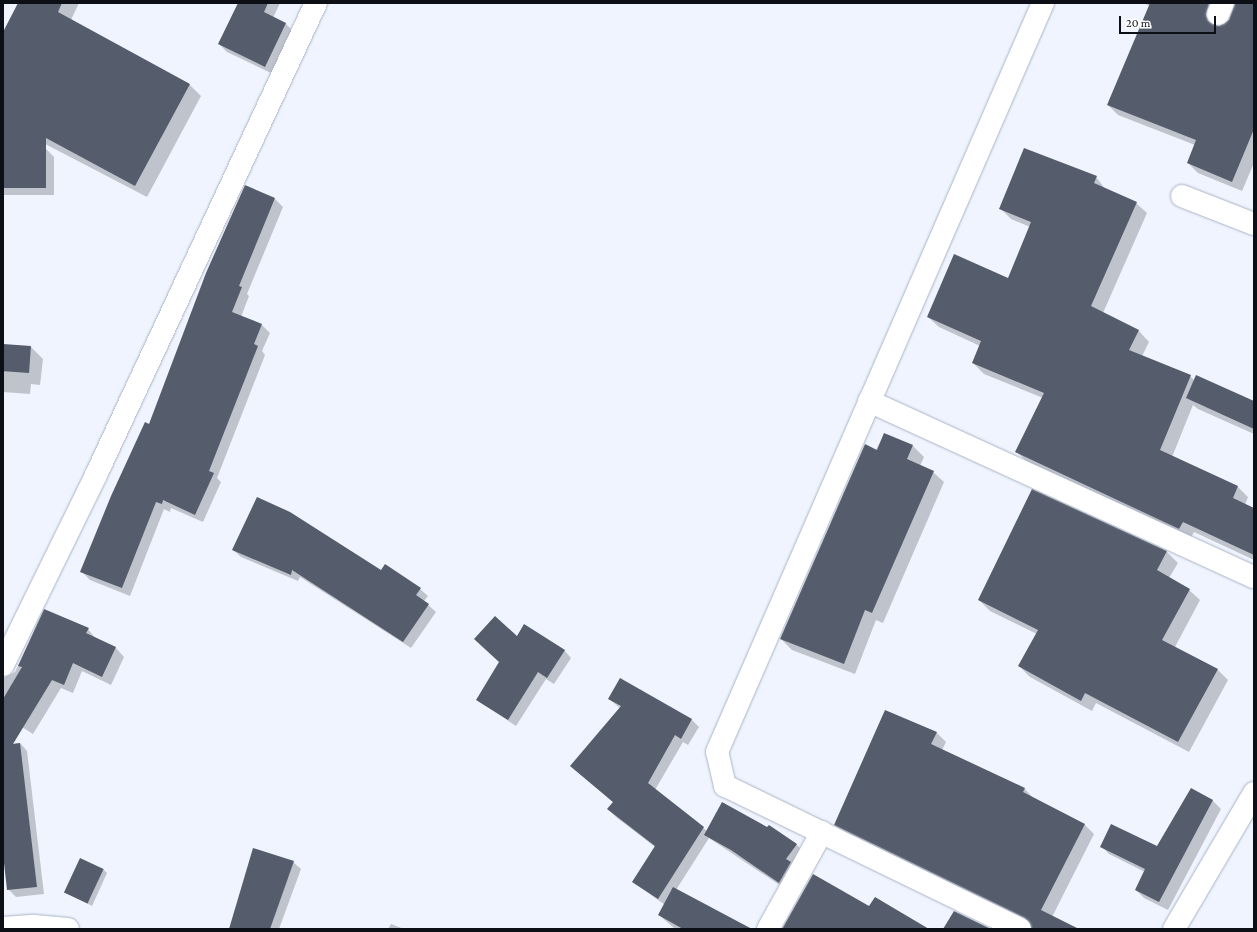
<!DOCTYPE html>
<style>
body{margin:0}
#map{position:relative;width:1257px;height:932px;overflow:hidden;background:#eff4ff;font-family:"Crimson Pro",serif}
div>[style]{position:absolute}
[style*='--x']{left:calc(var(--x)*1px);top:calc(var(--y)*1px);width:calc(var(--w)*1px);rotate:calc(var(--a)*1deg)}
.shadow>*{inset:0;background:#0003}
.building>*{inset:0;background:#555c6b;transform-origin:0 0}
.roads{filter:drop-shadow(0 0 1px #abb3c3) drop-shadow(0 0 1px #abb3c3)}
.street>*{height:22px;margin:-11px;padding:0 11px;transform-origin:11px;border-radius:11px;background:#fff}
span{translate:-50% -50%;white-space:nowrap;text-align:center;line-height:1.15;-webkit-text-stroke:4px #fff;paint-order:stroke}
.frame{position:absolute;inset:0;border:4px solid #0c0f15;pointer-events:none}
.scale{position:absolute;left:1119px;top:16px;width:97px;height:18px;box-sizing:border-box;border:2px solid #0c0f15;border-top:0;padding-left:5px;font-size:12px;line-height:14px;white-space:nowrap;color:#0c0f15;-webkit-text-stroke:3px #fff;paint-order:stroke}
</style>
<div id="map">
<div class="shadow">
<div style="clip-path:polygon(19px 3px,79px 3px,71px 20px,190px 85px,201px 96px,147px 197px,3px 122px,3px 34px)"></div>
<div style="clip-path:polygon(239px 3px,280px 3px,273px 18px,285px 23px,293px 31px,273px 74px,227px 52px,219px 44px)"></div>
<div style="clip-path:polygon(1143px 3px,1225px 3px,1216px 20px,1217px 26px,1226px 25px,1236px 8px,1235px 3px,1254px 3px,1254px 163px,1242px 191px,1198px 173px,1188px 163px,1195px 145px,1118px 115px,1108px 105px,1150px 6px)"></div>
<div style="clip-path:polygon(3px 149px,46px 149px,54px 157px,54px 195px,3px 195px)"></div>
<div style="clip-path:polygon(1096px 177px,1106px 190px,1136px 203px,1147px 213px,1103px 313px,1139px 331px,1149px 342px,1142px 356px,1190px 376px,1195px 381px,1254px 402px,1254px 434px,1198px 409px,1193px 405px,1172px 457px,1238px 487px,1248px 497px,1245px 505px,1254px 509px,1254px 560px,1194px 532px,1190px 539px,1027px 462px,1016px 451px,1043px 398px,984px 374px,973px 363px,980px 346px,939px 327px,928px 317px,1008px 279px,1030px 227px,1011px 219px,1000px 208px)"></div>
<div style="clip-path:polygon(245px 187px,275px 199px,283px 207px,247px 294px,249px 296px,241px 317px,262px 325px,270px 333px,262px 351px,265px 355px,217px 478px,221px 482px,203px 522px,171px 508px,170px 512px,164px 509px,130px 596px,90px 580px,82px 572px,150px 425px)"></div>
<div style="clip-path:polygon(3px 345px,31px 347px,43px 359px,40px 385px,31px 384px,30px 394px,3px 392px)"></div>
<div style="clip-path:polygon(884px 434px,913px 446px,924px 457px,920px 466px,933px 472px,944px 482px,883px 623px,876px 620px,855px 674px,792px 650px,781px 639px)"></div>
<div style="clip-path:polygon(1032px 490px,1167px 552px,1178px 563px,1169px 578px,1189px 590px,1200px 600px,1175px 647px,1217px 669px,1228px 680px,1189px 752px,1096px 703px,1092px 711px,1030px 677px,1019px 666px,1037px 634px,990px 611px,979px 600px)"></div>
<div style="clip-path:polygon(233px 550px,381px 571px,420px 589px,428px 596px,424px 601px,436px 612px,411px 648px,300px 577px,298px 581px,241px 557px)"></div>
<div style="clip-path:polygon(45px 610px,88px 629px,96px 639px,116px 648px,124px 657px,111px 685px,82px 671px,73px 693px,61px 688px,33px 734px,3px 715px,3px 678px,15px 672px)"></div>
<div style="clip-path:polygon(517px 638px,564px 650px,571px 658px,554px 684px,546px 679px,516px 726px,477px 700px)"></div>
<div style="clip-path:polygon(609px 699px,691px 719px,699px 727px,688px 745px,683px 742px,655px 790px,707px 831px,796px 844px,804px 852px,787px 890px,709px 838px,676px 890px,750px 929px,675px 929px,659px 915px,665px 905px,633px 882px,655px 847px,616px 817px,608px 809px,614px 803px,579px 773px,620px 708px)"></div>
<div style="clip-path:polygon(936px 732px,946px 742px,942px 750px,1025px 789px,1034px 799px,1085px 825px,1094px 834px,1052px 917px,1076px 929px,1032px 929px,1032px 925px,845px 834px,835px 825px)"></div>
<div style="clip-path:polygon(20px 743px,27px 751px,44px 894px,16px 897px,8px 889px,3px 845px,3px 745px)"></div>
<div style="clip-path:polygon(1191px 789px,1213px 801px,1221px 809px,1168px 910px,1144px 898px,1136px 890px,1145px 872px,1109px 854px,1101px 846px,1158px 848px)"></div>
<div style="clip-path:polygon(293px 862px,301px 869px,279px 929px,230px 929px)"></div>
<div style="clip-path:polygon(103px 869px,107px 873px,92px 906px,65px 892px)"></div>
<div style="clip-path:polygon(391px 924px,404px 929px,388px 929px)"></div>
</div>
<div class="building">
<div style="clip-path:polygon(18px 3px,62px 3px,58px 12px,190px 84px,135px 186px,46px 138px,46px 188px,3px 188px,3px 32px)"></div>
<div style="clip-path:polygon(238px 3px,268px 3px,264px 12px,286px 23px,265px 67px,218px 44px)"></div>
<div style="clip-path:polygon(1150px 3px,1209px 3px,1206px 15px,1208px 21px,1219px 26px,1229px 20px,1235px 3px,1254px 3px,1254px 129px,1232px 182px,1187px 163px,1196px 140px,1107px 105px)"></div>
<div style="clip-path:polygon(1024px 148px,1097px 176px,1094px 183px,1137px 202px,1091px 306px,1139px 330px,1129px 350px,1191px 375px,1160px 450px,1238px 486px,1233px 498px,1254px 508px,1254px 555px,1183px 522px,1179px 529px,1015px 452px,1044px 393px,972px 363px,981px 341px,927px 317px,954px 254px,1008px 278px,1031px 222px,999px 209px)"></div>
<div style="clip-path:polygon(245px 185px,275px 198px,239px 286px,242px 287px,232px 312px,262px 324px,254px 344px,258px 346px,209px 471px,214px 473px,195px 515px,163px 500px,162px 504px,156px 502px,122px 588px,80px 572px,111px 496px,145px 422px,149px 424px,206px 273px)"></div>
<div style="left:3px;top:344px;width:28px;height:27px;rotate:4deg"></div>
<div style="clip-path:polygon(1196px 375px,1254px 401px,1254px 429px,1186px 398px)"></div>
<div style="clip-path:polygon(884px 433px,913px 445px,907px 459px,934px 471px,872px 613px,865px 610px,844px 664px,780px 639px,865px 444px,877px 450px)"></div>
<div style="clip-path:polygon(1032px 489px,1167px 551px,1157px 570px,1190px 589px,1162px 640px,1218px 669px,1178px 742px,1085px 693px,1081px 701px,1018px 666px,1038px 630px,978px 600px)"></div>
<div style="clip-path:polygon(257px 497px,290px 512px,381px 570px,385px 564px,421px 588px,416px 595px,429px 604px,403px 642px,292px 570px,291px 575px,232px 550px)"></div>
<div style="clip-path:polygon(44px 609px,89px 628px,86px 633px,116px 647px,102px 677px,73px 663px,64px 685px,52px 680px,13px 744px,20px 743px,37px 887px,7px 890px,3px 854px,3px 699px,22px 667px,18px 666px)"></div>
<div style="clip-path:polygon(495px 616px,517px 636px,524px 624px,565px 650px,547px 678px,538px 672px,508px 720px,476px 700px,499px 662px,474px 639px)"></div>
<div style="clip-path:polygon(620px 678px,692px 719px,681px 739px,675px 735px,648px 783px,704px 827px,658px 899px,632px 882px,655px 846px,607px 809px,613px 802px,570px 766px,621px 706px,608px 699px)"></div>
<div style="clip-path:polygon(885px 710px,937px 732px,931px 744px,1025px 788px,1023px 792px,1085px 824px,1041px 910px,1079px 929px,1032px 929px,1025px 918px,834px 825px)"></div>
<div style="clip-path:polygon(1191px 788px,1213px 800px,1159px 902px,1135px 890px,1145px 869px,1100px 847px,1111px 824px,1157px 846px)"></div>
<div style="clip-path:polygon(722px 802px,767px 827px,769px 825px,797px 844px,786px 859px,791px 862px,779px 883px,731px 850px,704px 835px)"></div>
<div style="clip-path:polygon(253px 848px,294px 861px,270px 929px,229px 929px)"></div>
<div style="left:80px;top:858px;width:26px;height:38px;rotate:25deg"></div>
<div style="clip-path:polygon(813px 874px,869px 906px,875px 897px,929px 929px,782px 929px)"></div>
<div style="clip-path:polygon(673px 887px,752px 929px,683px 929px,658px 915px)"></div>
<div style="clip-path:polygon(954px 911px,991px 929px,943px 929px)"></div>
</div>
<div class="roads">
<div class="street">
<div style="--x:1218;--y:14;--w:12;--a:-66"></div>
<div style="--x:1182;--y:196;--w:77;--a:21.3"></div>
<div style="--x:869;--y:401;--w:423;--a:24.6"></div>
<div style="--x:3;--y:665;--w:212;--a:-63.9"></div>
<div style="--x:96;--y:475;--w:521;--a:-65.01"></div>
<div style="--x:3;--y:928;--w:31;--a:-4"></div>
<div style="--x:34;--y:926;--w:34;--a:5"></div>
<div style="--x:768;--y:929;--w:111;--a:-60.9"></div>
<div style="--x:1020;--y:929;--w:328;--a:-154.1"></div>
<div style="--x:725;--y:786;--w:35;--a:-103"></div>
<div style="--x:717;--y:752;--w:817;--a:-66.48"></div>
<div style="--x:1174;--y:929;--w:158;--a:-59.5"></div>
</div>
</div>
<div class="frame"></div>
<div class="scale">20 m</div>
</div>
